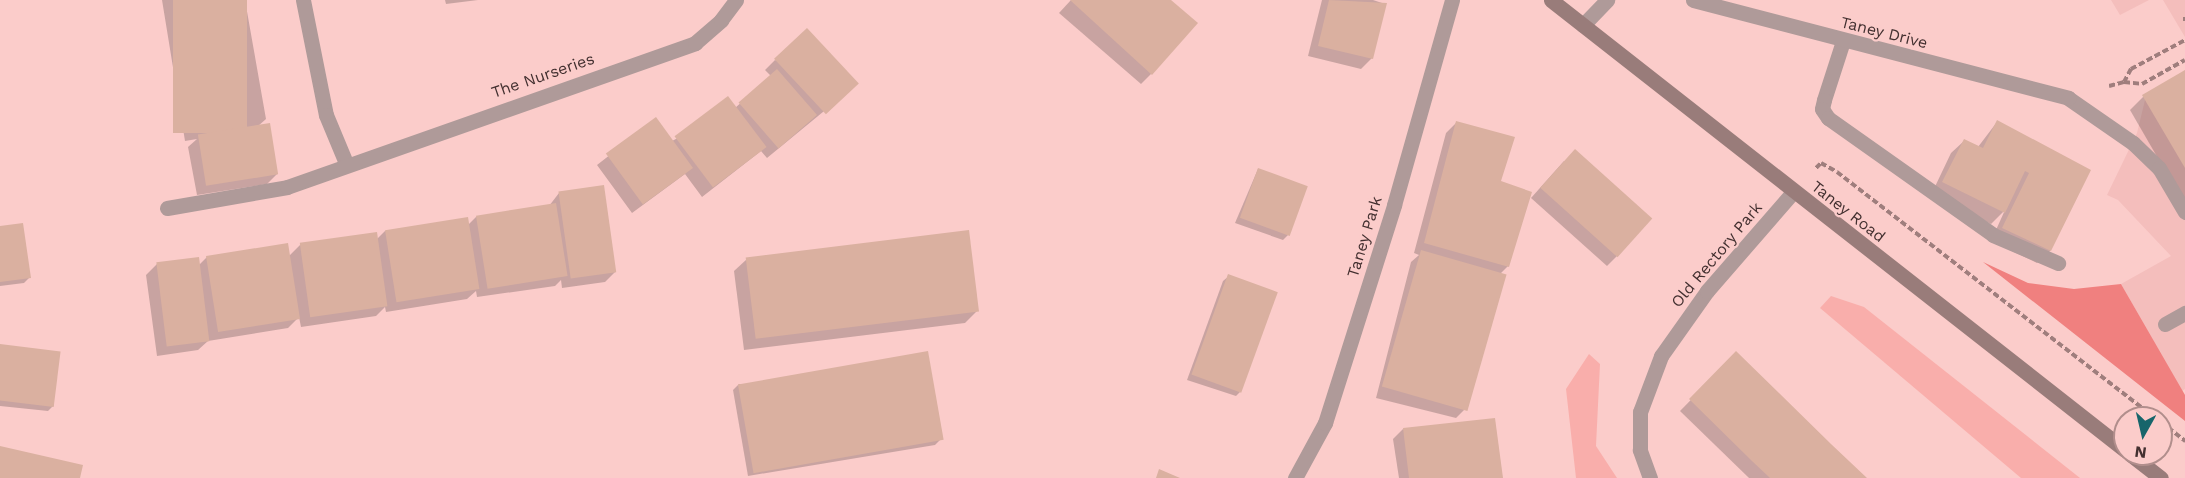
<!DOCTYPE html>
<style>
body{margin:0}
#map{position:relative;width:2185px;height:478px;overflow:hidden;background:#fbccca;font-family:"Work Sans",sans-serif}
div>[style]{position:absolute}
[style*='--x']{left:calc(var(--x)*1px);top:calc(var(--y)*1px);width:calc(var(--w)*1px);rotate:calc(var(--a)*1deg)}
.built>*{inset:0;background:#f4bebc}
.green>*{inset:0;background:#f9aeab}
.forest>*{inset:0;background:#f0807f}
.shadow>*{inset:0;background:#0003}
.building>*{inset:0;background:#dab0a0;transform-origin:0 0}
.path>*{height:4px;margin-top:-2px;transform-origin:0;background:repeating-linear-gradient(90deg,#9f7e7d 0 6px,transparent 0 9px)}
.service>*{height:15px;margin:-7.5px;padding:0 7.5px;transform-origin:7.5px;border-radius:7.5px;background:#af9a99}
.minor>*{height:15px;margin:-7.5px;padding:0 7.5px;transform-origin:7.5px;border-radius:7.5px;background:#af9a99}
.secondary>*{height:15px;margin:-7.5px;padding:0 7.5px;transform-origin:7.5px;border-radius:7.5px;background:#997c7a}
span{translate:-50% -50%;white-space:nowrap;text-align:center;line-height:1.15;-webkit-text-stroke:4.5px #fbccca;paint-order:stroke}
.street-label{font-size:16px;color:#433030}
.north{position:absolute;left:2113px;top:406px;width:60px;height:60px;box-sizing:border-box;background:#fbccca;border:2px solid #b18e8c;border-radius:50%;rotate:188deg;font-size:16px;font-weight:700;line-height:24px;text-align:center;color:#433030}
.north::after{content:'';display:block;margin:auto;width:21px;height:27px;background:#17656b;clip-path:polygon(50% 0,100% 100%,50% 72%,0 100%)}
</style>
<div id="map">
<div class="built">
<div style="clip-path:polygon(2111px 0,2149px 0,2120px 15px)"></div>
<div style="clip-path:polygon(2163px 0,2185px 0,2185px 37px)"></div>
<div style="clip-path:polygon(2185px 70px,2185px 389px,2182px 391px,2121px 284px,2171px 256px,2118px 200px,2107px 195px,2137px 133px,2145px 100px)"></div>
</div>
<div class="green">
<div style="clip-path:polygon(1831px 296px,1864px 307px,2080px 478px,2021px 478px,1820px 308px)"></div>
<div style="clip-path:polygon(1589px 354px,1600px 364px,1596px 446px,1617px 478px,1576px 478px,1566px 389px)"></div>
</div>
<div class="forest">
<div style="clip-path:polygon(1983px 262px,2028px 283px,2074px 289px,2121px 284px,2185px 395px,2185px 421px)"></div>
</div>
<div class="shadow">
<div style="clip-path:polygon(162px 0,245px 0,266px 119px,257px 127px,277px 174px,267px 184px,197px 195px,188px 147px,197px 139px,185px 141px)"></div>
<div style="clip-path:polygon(445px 0,478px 0,446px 4px)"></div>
<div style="clip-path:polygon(1071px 0,1169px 0,1151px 74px,1141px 84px,1059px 13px)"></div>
<div style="clip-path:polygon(1322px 0,1373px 0,1385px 4px,1372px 58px,1361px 69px,1308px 56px)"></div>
<div style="clip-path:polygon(775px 60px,846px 93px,767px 158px,761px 151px,702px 197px,685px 174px,632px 213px,597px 165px,656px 119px,672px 141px,735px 108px,771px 76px,765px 70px)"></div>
<div style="clip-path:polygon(2185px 72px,2185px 205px,2130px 110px,2143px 97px)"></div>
<div style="clip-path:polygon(1997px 122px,2089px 171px,2050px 251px,2037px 263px,1991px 241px,2005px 210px,1991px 224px,1931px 195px,1951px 153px,1964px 141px,1978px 147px)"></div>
<div style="clip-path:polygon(1456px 123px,1500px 182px,1508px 266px,1499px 275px,1466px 408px,1456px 418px,1376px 398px,1411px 262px,1419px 255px,1414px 253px,1446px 133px)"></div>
<div style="clip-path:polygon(1564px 161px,1617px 256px,1607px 266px,1531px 198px)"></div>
<div style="clip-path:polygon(1258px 169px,1289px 234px,1283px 240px,1235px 223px)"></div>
<div style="clip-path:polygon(559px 193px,615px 272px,605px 282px,562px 288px,561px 280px,555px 286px,477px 297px,476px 291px,467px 299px,386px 312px,385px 307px,376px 316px,301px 327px,299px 317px,288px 328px,208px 341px,198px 350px,157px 356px,146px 275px,157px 264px,199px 265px,207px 257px,289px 256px,301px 244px,377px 239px,385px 231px,468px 225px,476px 217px,549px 206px)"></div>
<div style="clip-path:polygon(0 228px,30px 277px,24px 283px,0 286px)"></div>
<div style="clip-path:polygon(747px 259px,978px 310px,965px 323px,744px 350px,734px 271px)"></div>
<div style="clip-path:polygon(1229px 276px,1242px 390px,1236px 396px,1187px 380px,1223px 281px)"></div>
<div style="clip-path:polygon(0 346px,54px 405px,48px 411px,0 406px)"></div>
<div style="clip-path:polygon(1736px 354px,1865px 478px,1749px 478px,1680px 411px)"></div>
<div style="clip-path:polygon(739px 384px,941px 439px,935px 445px,748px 476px,733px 390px)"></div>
<div style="clip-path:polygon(1403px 429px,1501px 478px,1399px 478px,1393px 439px)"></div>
</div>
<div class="building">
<div style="left:173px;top:0;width:74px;height:133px"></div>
<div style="clip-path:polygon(1070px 0,1171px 0,1198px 23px,1152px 75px)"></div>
<div style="clip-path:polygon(1329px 0,1387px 3px,1373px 59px,1318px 46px)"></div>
<div style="left:807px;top:28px;width:76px;height:45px;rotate:47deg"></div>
<div style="left:777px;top:69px;width:61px;height:51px;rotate:49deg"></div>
<div style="clip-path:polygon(2185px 70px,2185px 168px,2142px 95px)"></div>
<div style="left:728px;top:96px;width:64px;height:67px;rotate:53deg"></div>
<div style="left:656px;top:117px;width:63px;height:62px;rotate:54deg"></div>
<div style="clip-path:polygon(1997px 120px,2091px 170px,2051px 251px,2002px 228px,2029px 173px,2025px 171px,2005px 213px,1942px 182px,1964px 139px,1983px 148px)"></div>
<div style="clip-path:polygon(1456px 121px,1515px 137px,1501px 181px,1532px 192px,1509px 267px,1424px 243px)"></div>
<div style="left:270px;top:123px;width:52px;height:73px;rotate:81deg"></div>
<div style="left:1575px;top:149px;width:104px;height:52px;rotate:42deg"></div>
<div style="left:1258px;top:168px;width:53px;height:53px;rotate:20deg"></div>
<div style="left:604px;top:185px;width:88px;height:46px;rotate:82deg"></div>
<div style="left:556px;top:203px;width:74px;height:81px;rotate:81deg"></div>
<div style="left:468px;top:217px;width:73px;height:84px;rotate:81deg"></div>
<div style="clip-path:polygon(23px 223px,31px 278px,0 282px,0 226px)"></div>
<div style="left:969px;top:230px;width:82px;height:225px;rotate:83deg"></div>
<div style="left:377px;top:232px;width:75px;height:78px;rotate:82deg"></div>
<div style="left:288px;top:243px;width:77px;height:83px;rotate:81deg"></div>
<div style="left:1421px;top:250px;width:89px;height:142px;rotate:16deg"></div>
<div style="left:199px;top:257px;width:85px;height:43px;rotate:83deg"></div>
<div style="left:1228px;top:274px;width:53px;height:107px;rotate:20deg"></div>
<div style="left:0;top:344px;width:61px;height:56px;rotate:7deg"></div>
<div style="left:928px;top:351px;width:90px;height:193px;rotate:80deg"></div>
<div style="clip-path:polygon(1736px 351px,1831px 444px,1867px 478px,1770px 478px,1752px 461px,1689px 399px)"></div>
<div style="clip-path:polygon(1495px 418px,1503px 478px,1409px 478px,1403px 428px)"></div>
<div style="clip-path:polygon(0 446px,83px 465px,80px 478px,0 478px)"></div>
<div style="clip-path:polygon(1159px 469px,1180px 478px,1156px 478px)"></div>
</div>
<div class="path">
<div style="--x:2185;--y:17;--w:4;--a:90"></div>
<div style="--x:2124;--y:82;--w:15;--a:-62"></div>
<div style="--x:2131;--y:69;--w:61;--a:-28.2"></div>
<div style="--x:2109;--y:86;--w:16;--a:-15"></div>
<div style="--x:2124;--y:82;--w:18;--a:6"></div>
<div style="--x:2142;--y:84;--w:49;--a:-29.2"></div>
<div style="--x:1816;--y:168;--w:7;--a:-45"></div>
<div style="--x:1821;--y:163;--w:18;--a:29"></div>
<div style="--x:1837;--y:172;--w:402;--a:37.7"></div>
<div style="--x:2161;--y:422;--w:31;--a:38"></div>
</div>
<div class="service">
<div style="--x:1843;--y:41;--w:62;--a:107.9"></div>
<div style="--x:1824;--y:100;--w:9;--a:103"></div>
<div style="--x:1822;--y:109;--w:11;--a:56"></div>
<div style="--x:1828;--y:118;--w:202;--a:35.3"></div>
<div style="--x:1993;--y:235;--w:71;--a:23.3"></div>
<div style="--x:2068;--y:98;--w:79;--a:34.7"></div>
<div style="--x:2133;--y:143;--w:36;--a:44"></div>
<div style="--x:2159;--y:168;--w:51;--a:59.4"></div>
<div style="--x:2165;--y:324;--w:23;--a:-29"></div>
</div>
<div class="minor">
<div style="--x:303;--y:0;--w:117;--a:78.7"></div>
<div style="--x:326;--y:115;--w:52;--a:67.4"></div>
<div style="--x:1693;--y:0;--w:388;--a:14.6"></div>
<div style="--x:1583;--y:25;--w:35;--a:-46"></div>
<div style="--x:167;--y:208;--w:122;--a:-9.9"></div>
<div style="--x:287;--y:187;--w:433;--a:-19.4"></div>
<div style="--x:695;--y:43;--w:35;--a:-41"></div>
<div style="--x:721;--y:20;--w:25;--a:-53"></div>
<div style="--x:1295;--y:478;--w:63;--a:-61.4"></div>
<div style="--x:1325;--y:423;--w:229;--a:-72.4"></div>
<div style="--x:1394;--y:205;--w:213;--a:-74.2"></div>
<div style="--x:1650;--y:478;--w:30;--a:-110"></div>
<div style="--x:1640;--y:450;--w:38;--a:-90"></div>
<div style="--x:1640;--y:412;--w:60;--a:-69.4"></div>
<div style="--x:1661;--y:356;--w:80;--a:-54.7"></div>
<div style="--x:1707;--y:291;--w:131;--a:-49"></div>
</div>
<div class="secondary">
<div style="--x:1551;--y:0;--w:729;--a:38.1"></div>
<div style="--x:2130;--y:454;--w:39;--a:38"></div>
</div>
<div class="street-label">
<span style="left:1884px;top:33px;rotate:14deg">Taney Drive</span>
<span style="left:543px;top:76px;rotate:-19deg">The Nurseries</span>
<span style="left:1848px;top:212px;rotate:38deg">Taney Road</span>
<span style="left:1365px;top:237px;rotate:-73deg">Taney Park</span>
<span style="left:1717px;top:255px;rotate:-50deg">Old Rectory Park</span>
</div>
<div class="north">N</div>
</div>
